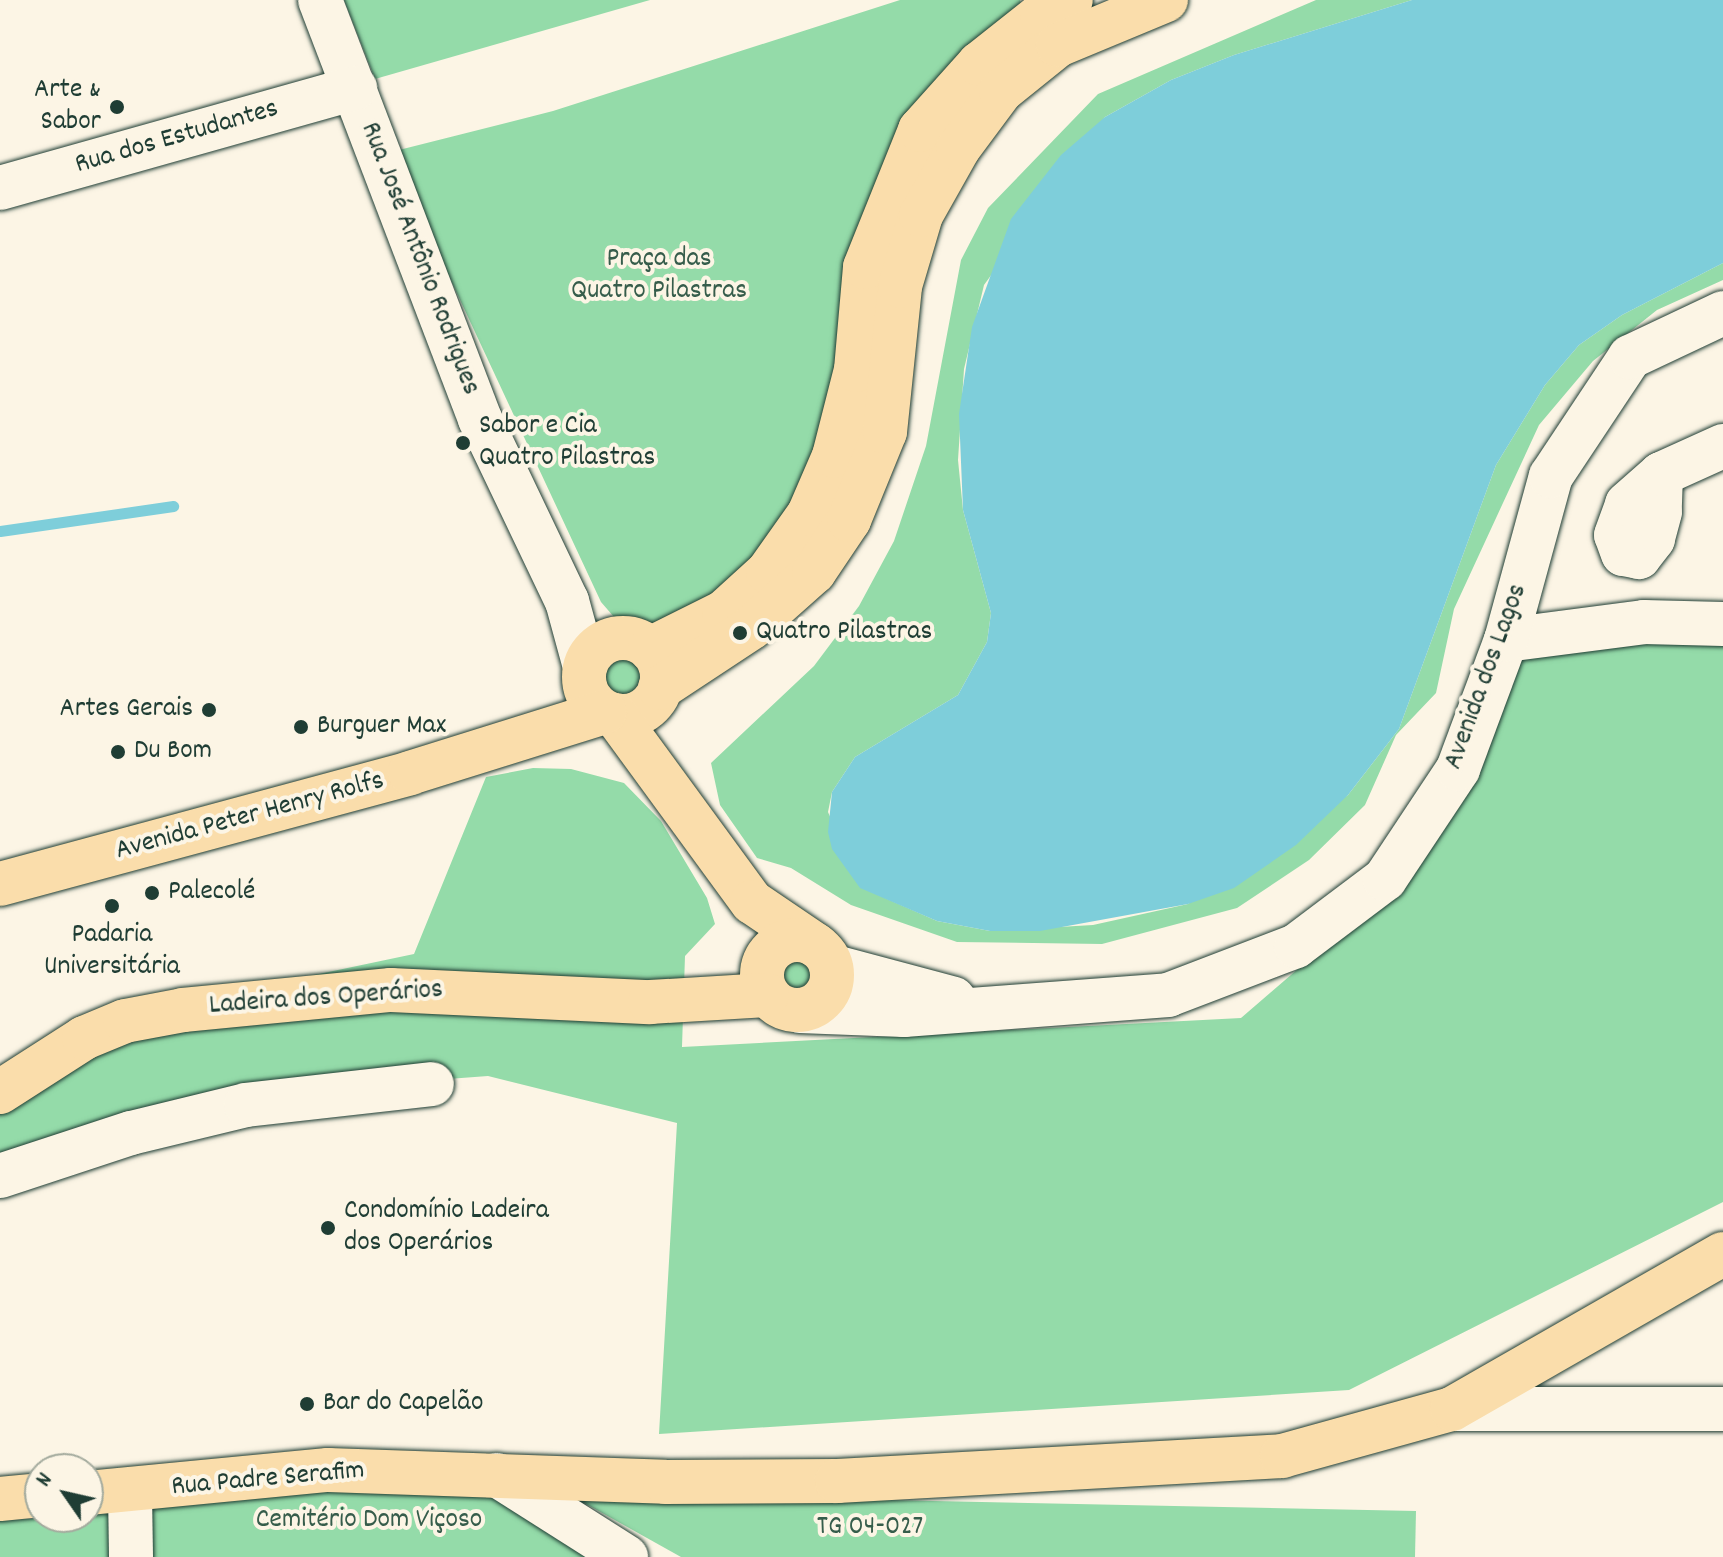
<!DOCTYPE html>
<meta charset="utf-8">
<style>
body{margin:0}
#map{position:relative;width:1723px;height:1557px;overflow:hidden;background:#fcf5e5;font-family:Dekko,sans-serif}
div>[style]{position:absolute}
[style*='--x']{left:calc(var(--x)*1px);top:calc(var(--y)*1px);width:calc(var(--w)*1px);rotate:calc(var(--a)*1deg)}
.green>*{inset:0;background:#94dba9}
.round{border-radius:50%}
.water>*{inset:0;background:#7eceda}
.stream>*{height:11px;margin:-5.5px;padding:0 5.5px;transform-origin:5.5px;border-radius:5.5px;background:#7eceda}
.roads{filter:drop-shadow(0 0 2px #1f3d34) drop-shadow(0 0 2px #1f3d34)}
.minor>*{height:44px;margin:-22px;padding:0 22px;transform-origin:22px;border-radius:22px;background:#fcf5e5}
.major>*{height:44px;margin:-22px;padding:0 22px;transform-origin:22px;border-radius:22px;background:#faddab}
.major>.ring{margin:-22px;padding:0;box-sizing:content-box;background:none;border:44px solid #faddab;border-radius:50%}
.dots>*{width:22px;height:22px;translate:-50% -50%;box-sizing:border-box;border:4px solid #fcf5e5;border-radius:50%}
span{translate:-50% -50%;white-space:nowrap;text-align:center;line-height:1.15;-webkit-text-stroke:8px #fcf5e5;paint-order:stroke}
.poi-label{font-size:28px;color:#1f3d34}
.right{translate:-100% -50%;text-align:right}
.left{translate:0 -50%;text-align:left}
.street-label{font-size:28px;color:#1f3d34}
.park-label{font-size:28px;color:#365d4b}
.north{position:absolute;left:24px;top:1453px;width:80px;height:80px;box-sizing:border-box;background:#fcf5e5;border:2px solid #a4ab9e;border-radius:50%;rotate:304deg;font-size:22px;font-weight:700;line-height:32px;text-align:center;color:#1f3d34}
.north::after{content:'';display:block;margin:auto;width:28px;height:36px;background:#1f3d34;clip-path:polygon(50% 0,100% 100%,50% 72%,0 100%)}
</style>
<div id="map">
<div class="green">
<div style="clip-path:polygon(344px 0,650px 0,375px 79px)"></div>
<div style="clip-path:polygon(900px 0,1020px 0,1023px 11px,783px 529px,731px 588px,660px 623px,634px 624px,614px 617px,601px 602px,391px 152px,553px 111px)"></div>
<div style="clip-path:polygon(1316px 0,1412px 0,1234px 55px,1171px 80px,1105px 117px,984px 285px,964px 369px,958px 460px,963px 510px,991px 613px,987px 642px,958px 695px,855px 757px,832px 792px,828px 812px,860px 887px,937px 921px,990px 931px,1093px 925px,1188px 904px,1348px 795px,1399px 729px,1496px 465px,1545px 385px,1579px 345px,1622px 315px,1723px 263px,1723px 280px,1657px 310px,1593px 361px,1539px 425px,1454px 609px,1436px 693px,1396px 735px,1365px 805px,1309px 860px,1237px 908px,1102px 944px,957px 942px,851px 905px,791px 868px,757px 858px,720px 805px,711px 763px,814px 666px,859px 606px,894px 541px,926px 446px,961px 260px,988px 208px,1098px 94px)"></div>
<div style="clip-path:polygon(1723px 624px,1723px 1202px,1349px 1390px,659px 1434px,677px 1123px,488px 1076px,220px 1096px,0 1163px,0 1107px,71px 1056px,257px 987px,414px 954px,486px 777px,533px 768px,571px 769px,624px 783px,661px 821px,707px 898px,715px 924px,685px 956px,682px 1047px,1241px 1018px,1392px 888px,1501px 653px)"></div>
<div class="round" style="left:591px;top:645px;width:62px;height:62px"></div>
<div class="round" style="left:776px;top:956px;width:38px;height:38px"></div>
<div style="clip-path:polygon(332px 1486px,487px 1488px,609px 1557px,0 1557px,0 1520px,88px 1517px,88px 1499px)"></div>
<div style="clip-path:polygon(744px 1497px,1416px 1511px,1415px 1557px,681px 1557px,579px 1500px)"></div>
</div>
<div class="water">
<div style="clip-path:polygon(1412px 0,1723px 0,1723px 263px,1622px 315px,1579px 345px,1545px 385px,1496px 465px,1399px 729px,1348px 795px,1296px 845px,1234px 888px,1188px 904px,1040px 931px,990px 931px,937px 921px,860px 888px,832px 849px,828px 832px,832px 792px,855px 757px,958px 695px,987px 642px,991px 613px,963px 510px,959px 414px,972px 327px,1011px 219px,1061px 155px,1105px 117px,1171px 80px,1234px 55px)"></div>
</div>
<div class="stream">
<div style="--x:0;--y:531;--w:175;--a:-8.2"></div>
</div>
<div class="roads">
<div class="minor">
<div style="--x:320;--y:0;--w:449;--a:69.1"></div>
<div style="--x:480;--y:419;--w:202;--a:64.5"></div>
<div style="--x:567;--y:601;--w:68;--a:74.7"></div>
<div style="--x:0;--y:188;--w:369;--a:-15.7"></div>
<div style="--x:1661;--y:474;--w:38;--a:92"></div>
<div style="--x:1660;--y:512;--w:28;--a:105"></div>
<div style="--x:1653;--y:539;--w:23;--a:128"></div>
<div style="--x:1639;--y:557;--w:16;--a:-169"></div>
<div style="--x:1623;--y:554;--w:20;--a:-110"></div>
<div style="--x:1616;--y:535;--w:33;--a:-70"></div>
<div style="--x:1627;--y:504;--w:45;--a:-41.4"></div>
<div style="--x:1661;--y:474;--w:68;--a:-24.3"></div>
<div style="--x:1506;--y:640;--w:139;--a:-7.4"></div>
<div style="--x:1644;--y:622;--w:79;--a:1.5"></div>
<div style="--x:831;--y:966;--w:127;--a:15"></div>
<div style="--x:800;--y:1011;--w:104;--a:2.2"></div>
<div style="--x:904;--y:1015;--w:265;--a:-4.3"></div>
<div style="--x:1168;--y:995;--w:137;--a:-20.9"></div>
<div style="--x:1296;--y:946;--w:111;--a:-37"></div>
<div style="--x:1385;--y:879;--w:132;--a:-56.4"></div>
<div style="--x:1458;--y:769;--w:138;--a:-69.6"></div>
<div style="--x:1506;--y:640;--w:170;--a:-74.7"></div>
<div style="--x:1551;--y:476;--w:143;--a:-56.4"></div>
<div style="--x:1630;--y:357;--w:103;--a:-25.3"></div>
<div style="--x:0;--y:1176;--w:138;--a:-18.2"></div>
<div style="--x:131;--y:1133;--w:118;--a:-13.7"></div>
<div style="--x:246;--y:1105;--w:187;--a:-6.4"></div>
<div style="--x:1452;--y:1409;--w:271;--a:0"></div>
<div style="--x:497;--y:1475;--w:153;--a:32.4"></div>
<div style="--x:130;--y:1492;--w:65;--a:89.1"></div>
</div>
<div class="major">
<div class="ring" style="left:584px;top:638px;width:34px;height:34px"></div>
<div style="--x:650;--y:649;--w:83;--a:-26.6"></div>
<div style="--x:724;--y:612;--w:59;--a:-42.3"></div>
<div style="--x:768;--y:572;--w:71;--a:-54.7"></div>
<div style="--x:809;--y:514;--w:63;--a:-66.7"></div>
<div style="--x:834;--y:456;--w:89;--a:-75.7"></div>
<div style="--x:856;--y:370;--w:103;--a:-85"></div>
<div style="--x:865;--y:267;--w:148;--a:-68.1"></div>
<div style="--x:920;--y:130;--w:89;--a:-48.2"></div>
<div style="--x:979;--y:64;--w:80;--a:-38.4"></div>
<div style="--x:1042;--y:14;--w:32;--a:-26"></div>
<div style="--x:660;--y:688;--w:110;--a:-33.5"></div>
<div style="--x:752;--y:627;--w:83;--a:-41.6"></div>
<div style="--x:814;--y:572;--w:63;--a:-56.1"></div>
<div style="--x:849;--y:520;--w:95;--a:-67.8"></div>
<div style="--x:885;--y:432;--w:147;--a:-84.1"></div>
<div style="--x:900;--y:286;--w:74;--a:-73.5"></div>
<div style="--x:921;--y:215;--w:76;--a:-60.7"></div>
<div style="--x:958;--y:149;--w:72;--a:-53.4"></div>
<div style="--x:1001;--y:91;--w:73;--a:-38.9"></div>
<div style="--x:1058;--y:45;--w:117;--a:-22.6"></div>
<div style="--x:615;--y:715;--w:232;--a:53.8"></div>
<div style="--x:752;--y:902;--w:78;--a:34.1"></div>
<div style="--x:0;--y:884;--w:425;--a:-15.1"></div>
<div style="--x:410;--y:773;--w:204;--a:-17.4"></div>
<div class="ring" style="left:762px;top:940px;width:26px;height:26px"></div>
<div style="--x:0;--y:1092;--w:100;--a:-32.7"></div>
<div style="--x:84;--y:1038;--w:44;--a:-22.5"></div>
<div style="--x:125;--y:1021;--w:59;--a:-10.7"></div>
<div style="--x:183;--y:1010;--w:209;--a:-5.5"></div>
<div style="--x:391;--y:990;--w:259;--a:2.7"></div>
<div style="--x:650;--y:1002;--w:117;--a:-3.4"></div>
<div style="--x:88;--y:1493;--w:241;--a:-5.5"></div>
<div style="--x:328;--y:1470;--w:337;--a:2"></div>
<div style="--x:665;--y:1482;--w:172;--a:-0.3"></div>
<div style="--x:837;--y:1481;--w:446;--a:-3.2"></div>
<div style="--x:1282;--y:1456;--w:176;--a:-15.5"></div>
<div style="--x:1452;--y:1409;--w:312;--a:-29.8"></div>
<div style="--x:0;--y:1499;--w:40;--a:-5.7"></div>
</div>
</div>
<div class="dots">
<div style="left:117px;top:107px;background:#1f3d34"></div>
<div style="left:463px;top:443px;background:#1f3d34"></div>
<div style="left:740px;top:633px;background:#1f3d34"></div>
<div style="left:209px;top:710px;background:#1f3d34"></div>
<div style="left:301px;top:727px;background:#1f3d34"></div>
<div style="left:118px;top:752px;background:#1f3d34"></div>
<div style="left:152px;top:893px;background:#1f3d34"></div>
<div style="left:112px;top:906px;background:#1f3d34"></div>
<div style="left:328px;top:1228px;background:#1f3d34"></div>
<div style="left:307px;top:1404px;background:#1f3d34"></div>
</div>
<div class="poi-label">
<span class="right" style="left:101px;top:107px">Arte &amp;<br>Sabor</span>
<span class="left" style="left:479px;top:443px">Sabor e Cia<br>Quatro Pilastras</span>
<span class="left" style="left:756px;top:633px">Quatro Pilastras</span>
<span class="right" style="left:193px;top:710px">Artes Gerais</span>
<span class="left" style="left:317px;top:727px">Burguer Max</span>
<span class="left" style="left:134px;top:752px">Du Bom</span>
<span class="left" style="left:168px;top:893px">Palecolé</span>
<span style="left:112px;top:952px">Padaria<br>Universitária</span>
<span class="left" style="left:344px;top:1228px">Condomínio Ladeira<br>dos Operários</span>
<span class="left" style="left:323px;top:1404px">Bar do Capelão</span>
</div>
<div class="street-label">
<span style="left:177px;top:138px;rotate:-16deg">Rua dos Estudantes</span>
<span style="left:419px;top:259px;rotate:69deg">Rua José Antônio Rodrigues</span>
<span style="left:1487px;top:677px;rotate:-70deg">Avenida dos Lagos</span>
<span style="left:250px;top:817px;rotate:-15deg">Avenida Peter Henry Rolfs</span>
<span style="left:326px;top:999px;rotate:-4deg">Ladeira dos Operários</span>
<span style="left:268px;top:1480px;rotate:-5deg">Rua Padre Serafim</span>
</div>
<div class="park-label">
<span style="left:659px;top:276px">Praça das<br>Quatro Pilastras</span>
<span style="left:369px;top:1521px">Cemitério Dom Viçoso</span>
<span style="left:870px;top:1528px">TG 04-027</span>
</div>
<div class="north">N</div>
</div>
